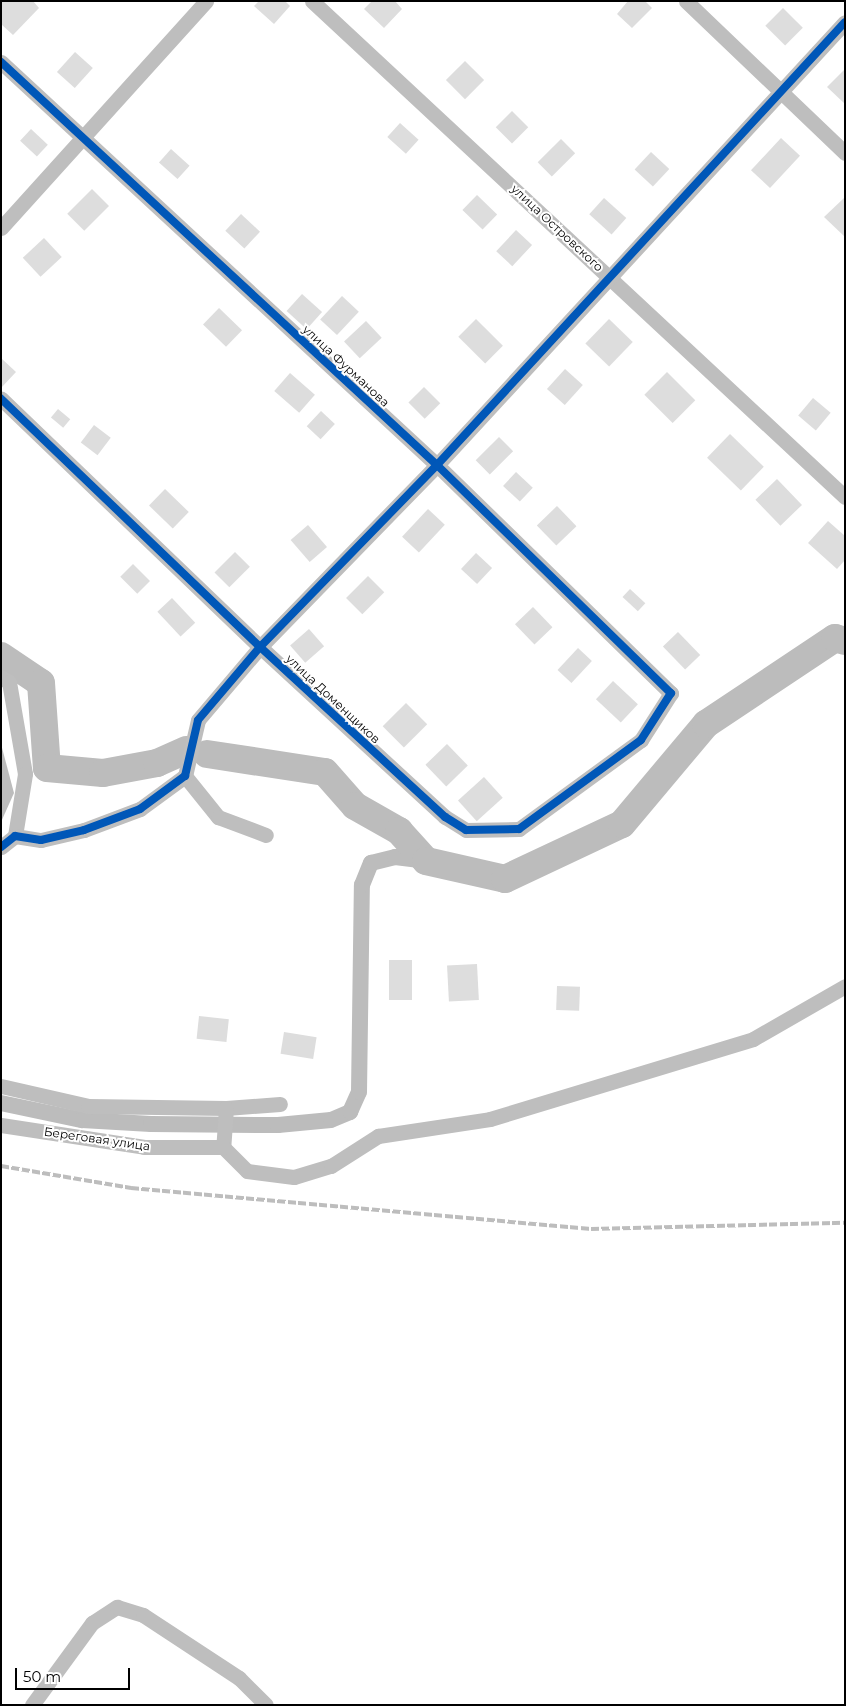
<!DOCTYPE html>
<meta charset="utf-8">
<style>
body{margin:0}
#map{position:relative;width:846px;height:1706px;overflow:hidden;background:#fff;font-family:Montserrat,sans-serif}
div>[style]{position:absolute}
[style*='--x']{left:calc(var(--x)*1px);top:calc(var(--y)*1px);width:calc(var(--w)*1px);rotate:calc(var(--a)*1deg)}
.water>*{inset:0;background:#bcbcbc}
.canal>*{height:16px;margin:-8px;padding:0 8px;transform-origin:8px;border-radius:8px;background:#bcbcbc}
.river>*{height:28px;margin:-14px;padding:0 14px;transform-origin:14px;border-radius:14px;background:#bcbcbc}
.building>*{inset:0;background:#ddd;transform-origin:0 0}
.minor>*{height:15px;margin:-7.5px;padding:0 7.5px;transform-origin:7.5px;border-radius:7.5px;background:#bebebe}
.rail>*{height:4px;margin-top:-2px;transform-origin:0;background:repeating-linear-gradient(90deg,#bdbdbd 0 8px,transparent 0 10.5px)}
.cycleway>*{height:8px;margin:-4px;padding:0 4px;transform-origin:4px;border-radius:4px;background:#0057b8}
span{translate:-50% -50%;white-space:nowrap;text-align:center;line-height:1.15;-webkit-text-stroke:4px #fff;paint-order:stroke}
.street-label{font-size:12px;color:#000}
.frame{position:absolute;inset:0;border:2px solid #000;pointer-events:none}
.scale{position:absolute;left:15px;top:1668px;width:115px;height:22px;box-sizing:border-box;border:2px solid #000;border-top:0;padding-left:6px;font-size:15px;line-height:18px;white-space:nowrap;color:#000;-webkit-text-stroke:4px #fff;paint-order:stroke}
</style>
<div id="map">
<div class="water">
<div style="clip-path:polygon(1px 744px,14px 793px,1px 822px)"></div>
</div>
<div class="canal">
<div style="--x:1;--y:1103;--w:83;--a:11.9"></div>
<div style="--x:82;--y:1120;--w:69;--a:3.3"></div>
<div style="--x:151;--y:1124;--w:127;--a:0.5"></div>
<div style="--x:278;--y:1125;--w:53;--a:-5.4"></div>
<div style="--x:331;--y:1120;--w:21;--a:-23"></div>
<div style="--x:350;--y:1112;--w:22;--a:-66"></div>
<div style="--x:359;--y:1092;--w:207;--a:-89.2"></div>
<div style="--x:362;--y:885;--w:24;--a:-68"></div>
<div style="--x:371;--y:863;--w:25;--a:-14"></div>
<div style="--x:395;--y:857;--w:31;--a:7"></div>
</div>
<div class="river">
<div style="--x:1;--y:656;--w:48;--a:34"></div>
<div style="--x:41;--y:683;--w:85;--a:86"></div>
<div style="--x:47;--y:768;--w:56;--a:5.1"></div>
<div style="--x:103;--y:773;--w:55;--a:-10.5"></div>
<div style="--x:157;--y:763;--w:32;--a:-24"></div>
<div style="--x:207;--y:754;--w:119;--a:8.7"></div>
<div style="--x:325;--y:772;--w:45;--a:48.6"></div>
<div style="--x:355;--y:806;--w:51;--a:29.6"></div>
<div style="--x:399;--y:831;--w:40;--a:48"></div>
<div style="--x:426;--y:861;--w:81;--a:12.8"></div>
<div style="--x:505;--y:879;--w:129;--a:-25.2"></div>
<div style="--x:622;--y:824;--w:131;--a:-50"></div>
<div style="--x:706;--y:724;--w:155;--a:-33.7"></div>
<div style="--x:835;--y:638;--w:10;--a:17"></div>
</div>
<div class="building">
<div style="clip-path:polygon(2px 1px,33px 1px,39px 8px,13px 35px,1px 24px)"></div>
<div style="clip-path:polygon(259px 1px,285px 1px,290px 6px,274px 24px,254px 6px)"></div>
<div style="clip-path:polygon(372px 1px,395px 1px,402px 9px,384px 28px,364px 9px)"></div>
<div style="clip-path:polygon(628px 1px,645px 1px,652px 8px,632px 28px,617px 14px)"></div>
<div style="left:783px;top:8px;width:28px;height:25px;rotate:45deg"></div>
<div style="left:75px;top:52px;width:24px;height:27px;rotate:42deg"></div>
<div style="left:465px;top:61px;width:27px;height:27px;rotate:45deg"></div>
<div style="clip-path:polygon(845px 69px,845px 104px,827px 87px)"></div>
<div style="left:512px;top:111px;width:23px;height:23px;rotate:45deg"></div>
<div style="left:400px;top:123px;width:25px;height:19px;rotate:42deg"></div>
<div style="left:31px;top:129px;width:23px;height:16px;rotate:43deg"></div>
<div style="left:781px;top:138px;width:26px;height:44px;rotate:43deg"></div>
<div style="left:561px;top:139px;width:20px;height:33px;rotate:45deg"></div>
<div style="left:171px;top:149px;width:25px;height:18px;rotate:42deg"></div>
<div style="left:651px;top:152px;width:25px;height:24px;rotate:43deg"></div>
<div style="left:92px;top:189px;width:24px;height:35px;rotate:45deg"></div>
<div style="left:477px;top:195px;width:28px;height:21px;rotate:44deg"></div>
<div style="left:604px;top:198px;width:30px;height:22px;rotate:42deg"></div>
<div style="clip-path:polygon(844px 198px,845px 199px,845px 237px,824px 217px)"></div>
<div style="left:241px;top:214px;width:26px;height:23px;rotate:43deg"></div>
<div style="left:516px;top:230px;width:22px;height:29px;rotate:43deg"></div>
<div style="left:44px;top:238px;width:26px;height:29px;rotate:47deg"></div>
<div style="left:302px;top:294px;width:27px;height:23px;rotate:42deg"></div>
<div style="left:342px;top:296px;width:23px;height:32px;rotate:43deg"></div>
<div style="left:219px;top:308px;width:32px;height:23px;rotate:44deg"></div>
<div style="left:476px;top:319px;width:38px;height:25px;rotate:45deg"></div>
<div style="left:609px;top:319px;width:33px;height:34px;rotate:44deg"></div>
<div style="left:366px;top:321px;width:23px;height:30px;rotate:47deg"></div>
<div style="clip-path:polygon(1px 358px,16px 372px,1px 388px)"></div>
<div style="left:565px;top:369px;width:24px;height:27px;rotate:42deg"></div>
<div style="left:667px;top:372px;width:40px;height:32px;rotate:45deg"></div>
<div style="left:290px;top:373px;width:33px;height:24px;rotate:41deg"></div>
<div style="left:424px;top:387px;width:23px;height:22px;rotate:45deg"></div>
<div style="left:813px;top:398px;width:23px;height:23px;rotate:40deg"></div>
<div style="left:58px;top:409px;width:16px;height:11px;rotate:40deg"></div>
<div style="left:321px;top:411px;width:19px;height:21px;rotate:43deg"></div>
<div style="left:94px;top:425px;width:21px;height:22px;rotate:37deg"></div>
<div style="left:730px;top:434px;width:47px;height:33px;rotate:44deg"></div>
<div style="left:499px;top:437px;width:20px;height:33px;rotate:45deg"></div>
<div style="left:516px;top:472px;width:23px;height:19px;rotate:43deg"></div>
<div style="left:777px;top:479px;width:36px;height:30px;rotate:46deg"></div>
<div style="left:165px;top:489px;width:33px;height:23px;rotate:44deg"></div>
<div style="left:557px;top:506px;width:28px;height:28px;rotate:46deg"></div>
<div style="left:428px;top:509px;width:23px;height:38px;rotate:43deg"></div>
<div style="clip-path:polygon(828px 521px,845px 536px,845px 560px,837px 569px,808px 543px)"></div>
<div style="left:308px;top:525px;width:29px;height:23px;rotate:49deg"></div>
<div style="left:235px;top:552px;width:21px;height:29px;rotate:45deg"></div>
<div style="left:476px;top:553px;width:22px;height:22px;rotate:43deg"></div>
<div style="left:133px;top:564px;width:24px;height:18px;rotate:45deg"></div>
<div style="left:368px;top:576px;width:23px;height:31px;rotate:45deg"></div>
<div style="left:630px;top:589px;width:21px;height:11px;rotate:43deg"></div>
<div style="left:172px;top:598px;width:34px;height:20px;rotate:47deg"></div>
<div style="left:533px;top:607px;width:28px;height:25px;rotate:46deg"></div>
<div style="left:309px;top:629px;width:23px;height:25px;rotate:49deg"></div>
<div style="left:678px;top:632px;width:32px;height:21px;rotate:46deg"></div>
<div style="left:578px;top:648px;width:19px;height:30px;rotate:43deg"></div>
<div style="left:613px;top:681px;width:34px;height:25px;rotate:43deg"></div>
<div style="left:406px;top:703px;width:30px;height:33px;rotate:45deg"></div>
<div style="left:447px;top:744px;width:30px;height:30px;rotate:46deg"></div>
<div style="left:484px;top:777px;width:28px;height:35px;rotate:48deg"></div>
<div style="left:389px;top:960px;width:23px;height:40px"></div>
<div style="left:477px;top:964px;width:36px;height:30px;rotate:87deg"></div>
<div style="left:557px;top:986px;width:23px;height:24px;rotate:2deg"></div>
<div style="left:199px;top:1016px;width:30px;height:23px;rotate:6deg"></div>
<div style="left:284px;top:1032px;width:33px;height:22px;rotate:9deg"></div>
</div>
<div class="minor">
<div style="--x:312;--y:1;--w:728;--a:42.94"></div>
<div style="--x:686;--y:1;--w:220;--a:43.7"></div>
<div style="--x:1;--y:62;--w:594;--a:42.75"></div>
<div style="--x:437;--y:465;--w:327;--a:44.3"></div>
<div style="--x:671;--y:693;--w:56;--a:122.6"></div>
<div style="--x:641;--y:740;--w:151;--a:143.9"></div>
<div style="--x:519;--y:829;--w:53;--a:178.9"></div>
<div style="--x:466;--y:830;--w:25;--a:-148"></div>
<div style="--x:445;--y:817;--w:251;--a:-137.4"></div>
<div style="--x:260;--y:647;--w:359;--a:-136.2"></div>
<div style="--x:1;--y:228;--w:306;--a:-47.9"></div>
<div style="--x:1;--y:677;--w:9;--a:32"></div>
<div style="--x:9;--y:682;--w:93;--a:80.1"></div>
<div style="--x:25;--y:774;--w:63;--a:99.2"></div>
<div style="--x:185;--y:776;--w:53;--a:51.2"></div>
<div style="--x:218;--y:817;--w:51;--a:20.6"></div>
<div style="--x:1;--y:847;--w:18;--a:-38"></div>
<div style="--x:15;--y:836;--w:26;--a:9"></div>
<div style="--x:41;--y:840;--w:44;--a:-13.1"></div>
<div style="--x:84;--y:830;--w:60;--a:-20.6"></div>
<div style="--x:140;--y:809;--w:56;--a:-36.3"></div>
<div style="--x:185;--y:776;--w:57;--a:-76.9"></div>
<div style="--x:198;--y:720;--w:96;--a:-49.7"></div>
<div style="--x:260;--y:647;--w:254;--a:-45.8"></div>
<div style="--x:437;--y:465;--w:602;--a:-47.36"></div>
<div style="--x:1;--y:1086;--w:89;--a:12.9"></div>
<div style="--x:88;--y:1106;--w:138;--a:0.8"></div>
<div style="--x:226;--y:1108;--w:54;--a:-4.2"></div>
<div style="--x:226;--y:1108;--w:39;--a:94"></div>
<div style="--x:223;--y:1147;--w:34;--a:45"></div>
<div style="--x:247;--y:1171;--w:47;--a:7.3"></div>
<div style="--x:294;--y:1177;--w:39;--a:-17"></div>
<div style="--x:331;--y:1166;--w:56;--a:-32.6"></div>
<div style="--x:378;--y:1136;--w:113;--a:-8.6"></div>
<div style="--x:490;--y:1119;--w:275;--a:-16.9"></div>
<div style="--x:753;--y:1039;--w:106;--a:-29.9"></div>
<div style="--x:1;--y:1125;--w:145;--a:8.7"></div>
<div style="--x:144;--y:1147;--w:79;--a:0"></div>
<div style="--x:32;--y:1705;--w:102;--a:-53.8"></div>
<div style="--x:92;--y:1623;--w:30;--a:-33"></div>
<div style="--x:117;--y:1607;--w:27;--a:17"></div>
<div style="--x:143;--y:1615;--w:115;--a:33.3"></div>
<div style="--x:239;--y:1678;--w:38;--a:45"></div>
</div>
<div class="rail">
<div style="--x:1;--y:1166;--w:132;--a:9.6"></div>
<div style="--x:131;--y:1188;--w:462;--a:5.1"></div>
<div style="--x:591;--y:1229;--w:254;--a:-1.4"></div>
</div>
<div class="cycleway">
<div style="--x:1;--y:62;--w:594;--a:42.75"></div>
<div style="--x:437;--y:465;--w:327;--a:44.3"></div>
<div style="--x:671;--y:693;--w:56;--a:122.6"></div>
<div style="--x:641;--y:740;--w:151;--a:143.9"></div>
<div style="--x:519;--y:829;--w:53;--a:178.9"></div>
<div style="--x:466;--y:830;--w:25;--a:-148"></div>
<div style="--x:445;--y:817;--w:251;--a:-137.4"></div>
<div style="--x:260;--y:647;--w:359;--a:-136.2"></div>
<div style="--x:1;--y:847;--w:18;--a:-38"></div>
<div style="--x:15;--y:836;--w:26;--a:9"></div>
<div style="--x:41;--y:840;--w:44;--a:-13.1"></div>
<div style="--x:84;--y:830;--w:60;--a:-20.6"></div>
<div style="--x:140;--y:809;--w:56;--a:-36.3"></div>
<div style="--x:185;--y:776;--w:57;--a:-76.9"></div>
<div style="--x:198;--y:720;--w:96;--a:-49.7"></div>
<div style="--x:260;--y:647;--w:254;--a:-45.8"></div>
<div style="--x:437;--y:465;--w:602;--a:-47.36"></div>
</div>
<div class="street-label">
<span style="left:557px;top:228px;rotate:43deg">улица Островского</span>
<span style="left:346px;top:366px;rotate:43deg">улица Фурманова</span>
<span style="left:333px;top:699px;rotate:43deg">улица Доменщиков</span>
<span style="left:97px;top:1139px;rotate:8deg">Береговая улица</span>
</div>
<div class="frame"></div>
<div class="scale">50 m</div>
</div>
